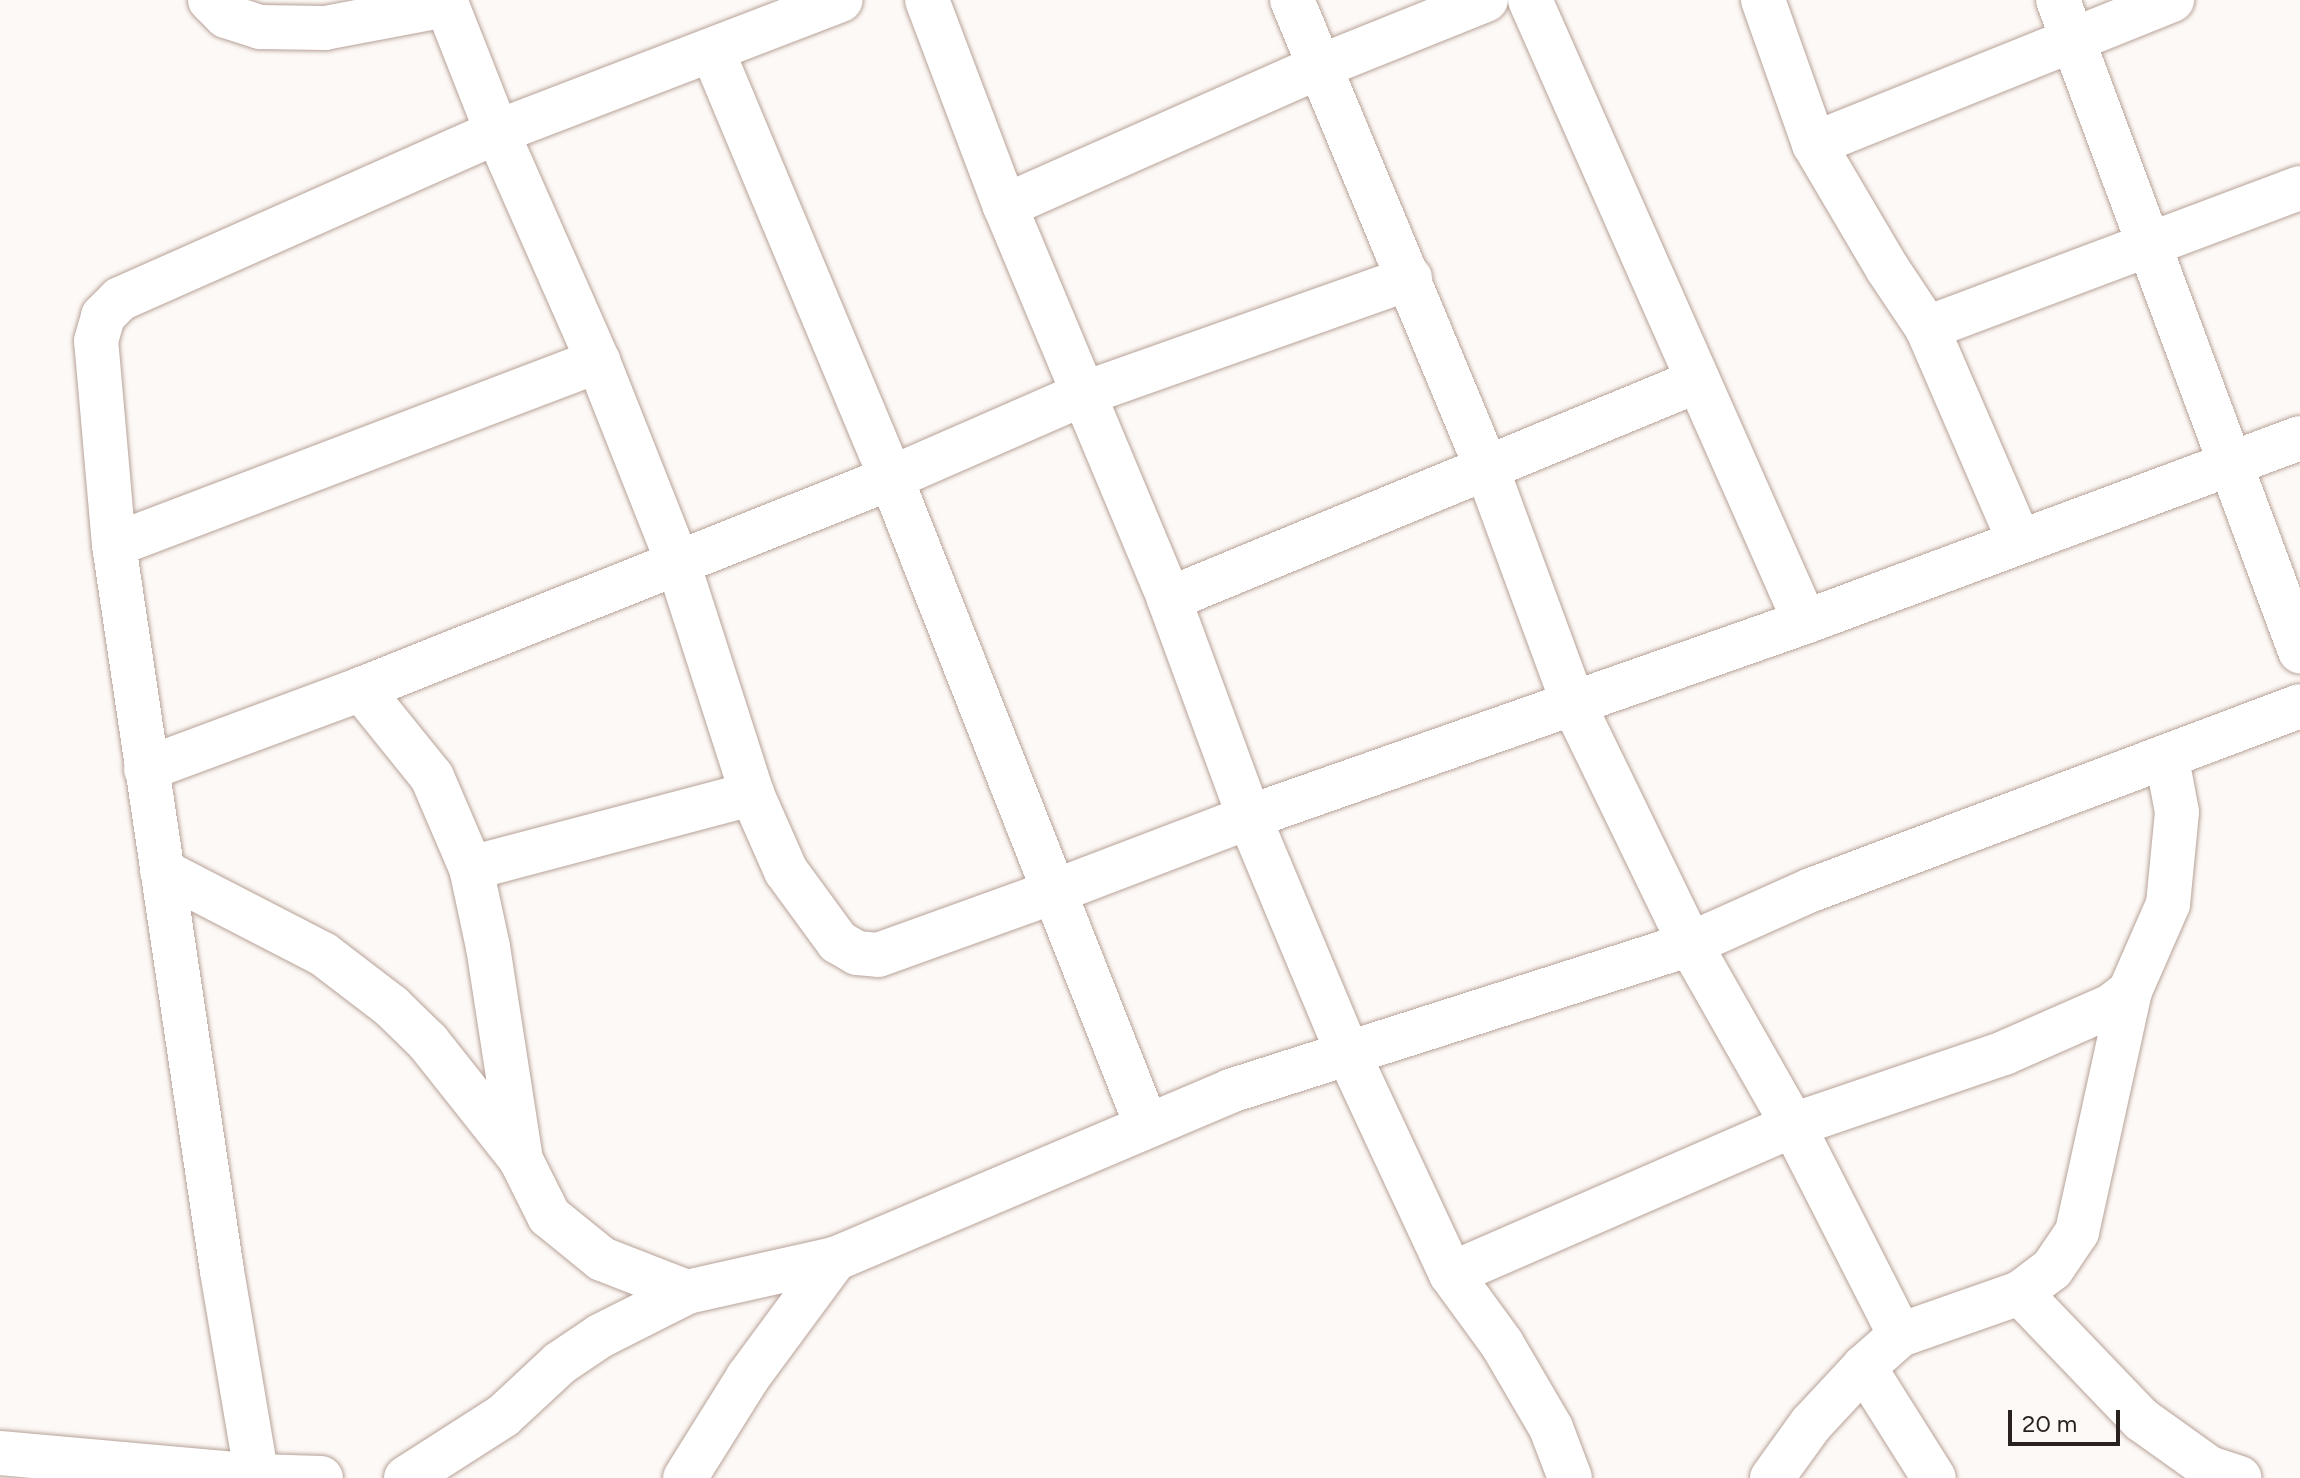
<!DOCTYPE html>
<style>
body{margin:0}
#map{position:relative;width:2300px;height:1478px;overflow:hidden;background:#fdf9f6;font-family:Figtree,sans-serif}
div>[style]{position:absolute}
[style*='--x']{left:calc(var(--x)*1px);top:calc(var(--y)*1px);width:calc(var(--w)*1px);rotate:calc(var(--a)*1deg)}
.roads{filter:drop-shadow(0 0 2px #b7a298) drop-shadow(0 0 2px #b7a298)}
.minor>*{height:44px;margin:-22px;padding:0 22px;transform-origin:22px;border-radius:22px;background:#fff}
span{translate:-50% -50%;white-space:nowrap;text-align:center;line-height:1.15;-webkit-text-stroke:8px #fdf9f6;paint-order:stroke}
.scale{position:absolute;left:2008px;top:1410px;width:112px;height:36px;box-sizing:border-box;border:4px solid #29211d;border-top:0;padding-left:10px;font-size:24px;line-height:28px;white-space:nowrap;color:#29211d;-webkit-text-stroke:6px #fdf9f6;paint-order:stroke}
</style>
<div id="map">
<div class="roads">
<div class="minor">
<div style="--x:210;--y:0;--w:23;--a:45"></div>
<div style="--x:226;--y:16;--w:36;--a:18"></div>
<div style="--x:260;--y:27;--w:65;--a:0.9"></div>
<div style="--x:325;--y:28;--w:124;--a:-10.7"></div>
<div style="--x:445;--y:0;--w:142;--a:68.5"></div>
<div style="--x:497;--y:132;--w:250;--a:66.2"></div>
<div style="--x:598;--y:361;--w:217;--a:68.4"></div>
<div style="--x:678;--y:563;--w:243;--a:72.2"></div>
<div style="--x:752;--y:794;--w:84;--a:66.2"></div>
<div style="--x:786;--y:871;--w:88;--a:53.8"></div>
<div style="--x:838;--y:942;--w:22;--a:30"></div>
<div style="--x:857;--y:953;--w:21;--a:5"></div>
<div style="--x:878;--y:955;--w:186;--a:-19.8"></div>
<div style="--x:1053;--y:892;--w:210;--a:-20.9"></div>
<div style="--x:1249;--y:817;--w:589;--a:-19.33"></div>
<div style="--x:1805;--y:622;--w:528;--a:-20.39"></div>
<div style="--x:927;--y:0;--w:220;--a:69.3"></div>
<div style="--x:1005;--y:206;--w:426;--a:67.3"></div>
<div style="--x:1169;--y:599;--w:232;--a:69.8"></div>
<div style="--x:1249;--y:817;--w:254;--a:67.3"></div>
<div style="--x:1347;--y:1051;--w:246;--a:65"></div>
<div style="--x:1451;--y:1274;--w:87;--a:53.9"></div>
<div style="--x:1502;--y:1344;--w:97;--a:59.7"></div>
<div style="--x:1551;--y:1428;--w:53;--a:69.2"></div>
<div style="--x:1292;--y:0;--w:508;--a:67.42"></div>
<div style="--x:1487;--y:469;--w:252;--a:69.8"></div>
<div style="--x:1574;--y:705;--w:266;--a:64.1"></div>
<div style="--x:1690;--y:944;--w:208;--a:60.4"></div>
<div style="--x:1793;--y:1125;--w:236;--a:63"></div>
<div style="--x:1530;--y:0;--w:680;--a:66.15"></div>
<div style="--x:1763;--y:0;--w:153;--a:70.5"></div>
<div style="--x:1814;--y:144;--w:144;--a:59.5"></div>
<div style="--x:1887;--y:268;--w:72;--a:56.3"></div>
<div style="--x:1927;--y:328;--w:232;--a:66.6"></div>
<div style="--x:2058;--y:0;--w:695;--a:69.61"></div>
<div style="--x:712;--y:50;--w:464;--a:67.3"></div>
<div style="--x:891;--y:478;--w:695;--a:68.46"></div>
<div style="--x:1814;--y:144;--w:386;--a:-21.9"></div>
<div style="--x:1005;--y:206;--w:343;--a:-23.9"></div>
<div style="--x:1319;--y:67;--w:180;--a:-21.9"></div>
<div style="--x:1927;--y:328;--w:398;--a:-20.6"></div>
<div style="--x:114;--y:545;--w:518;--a:-20.82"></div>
<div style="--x:1169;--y:599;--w:571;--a:-22.43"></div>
<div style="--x:361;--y:689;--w:113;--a:51.1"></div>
<div style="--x:432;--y:777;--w:99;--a:66.8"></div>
<div style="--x:471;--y:868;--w:81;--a:77.9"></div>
<div style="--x:488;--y:947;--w:216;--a:81.2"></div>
<div style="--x:521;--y:1160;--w:63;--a:63.4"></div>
<div style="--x:549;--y:1216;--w:68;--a:39.1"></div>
<div style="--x:602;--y:1259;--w:91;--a:21.2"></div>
<div style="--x:146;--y:769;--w:229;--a:-20.4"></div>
<div style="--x:361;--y:689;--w:570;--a:-21.71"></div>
<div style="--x:891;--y:478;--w:210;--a:-23.6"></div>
<div style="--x:1083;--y:394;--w:347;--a:-19.5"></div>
<div style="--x:471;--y:868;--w:291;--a:-14.8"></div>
<div style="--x:162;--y:871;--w:181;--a:27.3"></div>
<div style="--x:323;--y:954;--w:86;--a:37.4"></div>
<div style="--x:391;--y:1006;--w:52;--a:44.2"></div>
<div style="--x:428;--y:1042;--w:148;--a:51.6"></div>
<div style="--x:1451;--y:1274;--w:373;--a:-23.5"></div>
<div style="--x:1793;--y:1125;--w:223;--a:-18.8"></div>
<div style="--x:2004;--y:1053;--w:117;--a:-23.7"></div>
<div style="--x:2111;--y:1006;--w:24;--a:-38"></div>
<div style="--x:2020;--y:1293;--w:176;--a:46.2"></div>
<div style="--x:2142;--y:1420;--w:82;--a:35.6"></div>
<div style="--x:2209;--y:1468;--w:32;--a:18"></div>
<div style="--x:1864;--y:1367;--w:131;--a:57.8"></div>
<div style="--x:0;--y:1453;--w:258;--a:5.1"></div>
<div style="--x:257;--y:1476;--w:64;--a:1.8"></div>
<div style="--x:257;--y:1478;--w:210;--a:-99.6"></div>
<div style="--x:222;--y:1271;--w:734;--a:-98.46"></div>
<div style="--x:114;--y:545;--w:205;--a:-95"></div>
<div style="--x:96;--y:341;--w:26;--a:-74"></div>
<div style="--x:103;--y:316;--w:24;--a:-45"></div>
<div style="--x:120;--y:299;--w:412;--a:-23.9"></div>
<div style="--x:497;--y:132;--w:368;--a:-21"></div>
<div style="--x:406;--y:1478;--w:115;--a:-32.6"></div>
<div style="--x:503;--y:1416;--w:78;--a:-42.9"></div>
<div style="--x:560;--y:1363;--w:48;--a:-34"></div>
<div style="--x:600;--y:1336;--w:97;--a:-26.8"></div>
<div style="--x:687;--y:1292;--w:152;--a:-12.6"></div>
<div style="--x:835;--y:1259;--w:429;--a:-23"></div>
<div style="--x:1230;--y:1091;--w:483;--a:-17.7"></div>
<div style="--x:1690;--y:944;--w:133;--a:-24.1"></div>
<div style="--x:1811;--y:890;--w:522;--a:-20.62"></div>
<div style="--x:685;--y:1478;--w:119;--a:-58"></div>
<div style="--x:748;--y:1377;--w:147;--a:-53.6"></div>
<div style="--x:1772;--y:1478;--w:67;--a:-54.2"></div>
<div style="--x:1811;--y:1424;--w:78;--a:-47.1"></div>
<div style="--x:1864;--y:1367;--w:48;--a:-41.6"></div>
<div style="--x:1900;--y:1335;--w:127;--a:-19.3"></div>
<div style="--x:2020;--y:1293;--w:40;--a:-37"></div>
<div style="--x:2052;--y:1269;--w:45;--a:-56"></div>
<div style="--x:2077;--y:1232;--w:247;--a:-77.6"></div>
<div style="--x:2130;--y:991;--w:95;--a:-66.4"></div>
<div style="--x:2168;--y:904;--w:92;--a:-84.4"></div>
<div style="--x:2177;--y:812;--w:54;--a:-100.7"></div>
</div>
</div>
<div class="scale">20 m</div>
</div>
